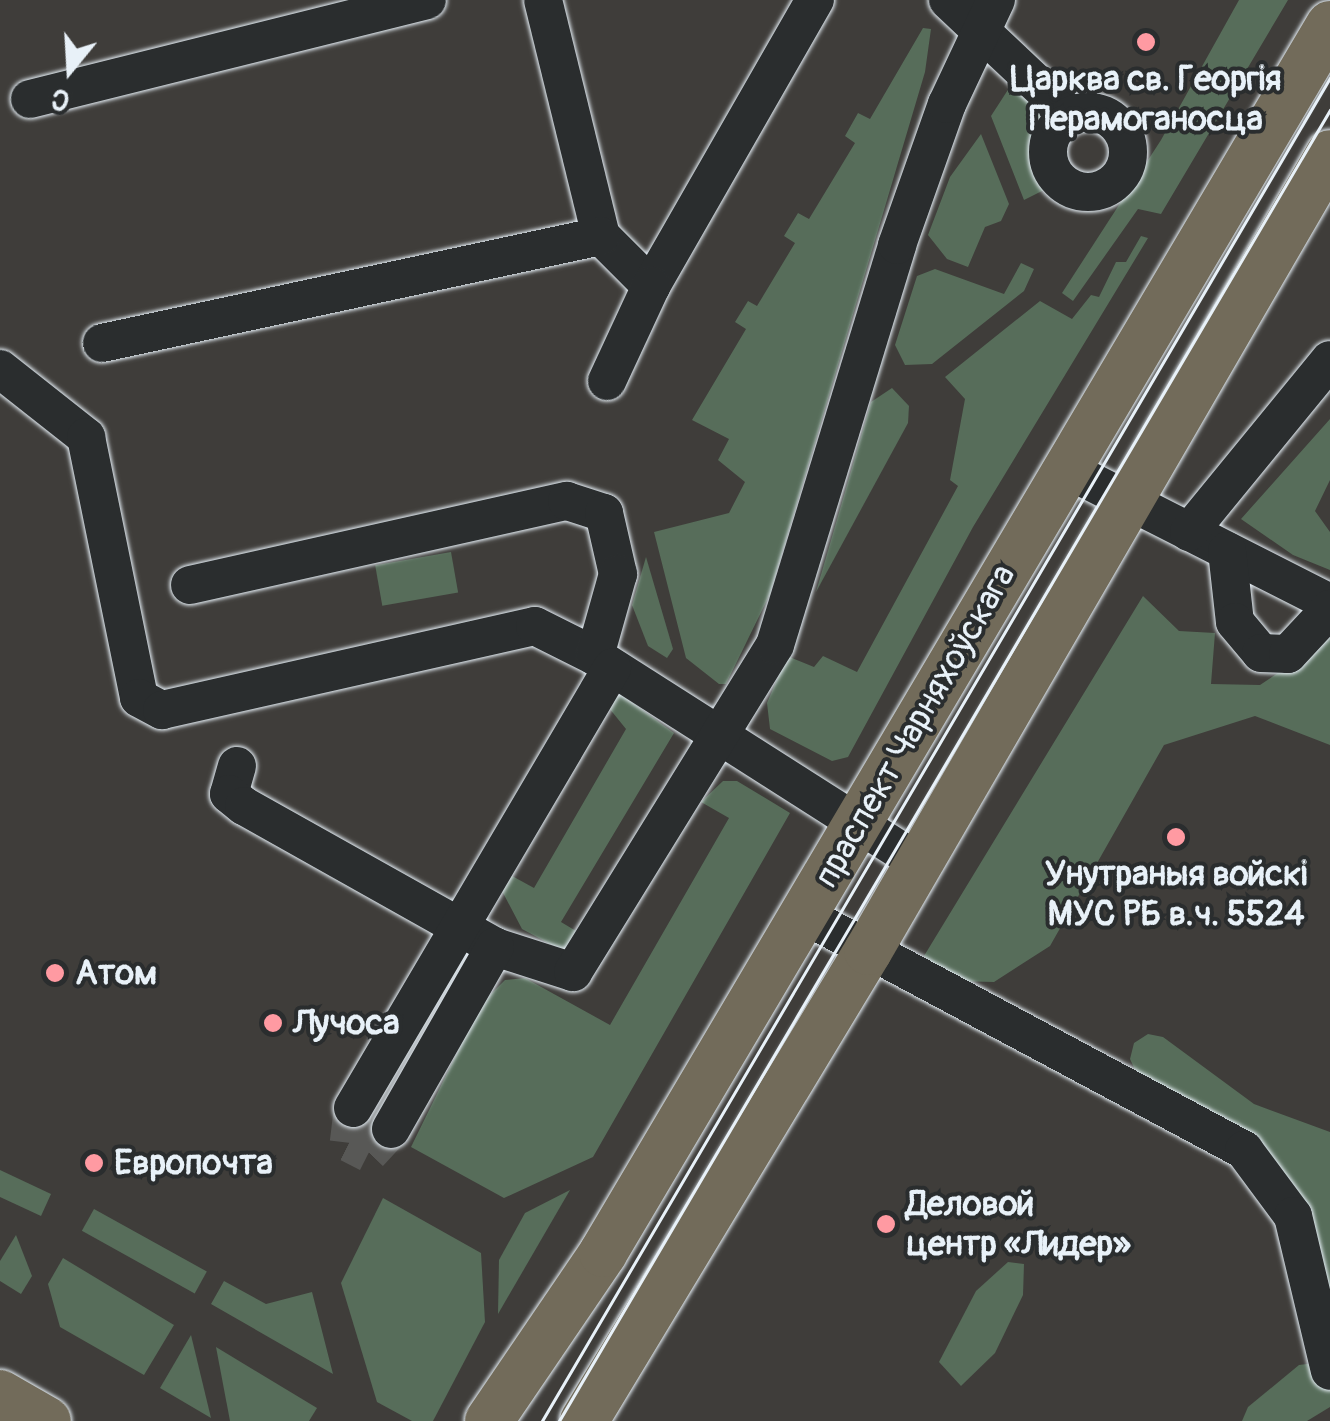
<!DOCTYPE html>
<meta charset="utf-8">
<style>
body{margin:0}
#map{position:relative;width:1330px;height:1421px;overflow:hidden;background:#3f3d3a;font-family:Pangolin,sans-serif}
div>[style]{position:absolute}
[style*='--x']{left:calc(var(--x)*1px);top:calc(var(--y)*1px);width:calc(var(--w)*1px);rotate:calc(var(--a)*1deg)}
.green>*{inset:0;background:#576d5a;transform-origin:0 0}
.minor-tunnel>*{height:38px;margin-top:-19px;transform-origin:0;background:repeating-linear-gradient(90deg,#585856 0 38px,transparent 0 57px)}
.roads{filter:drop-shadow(0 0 2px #e8f1f8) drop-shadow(0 0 2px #e8f1f8)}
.minor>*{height:38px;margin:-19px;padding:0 19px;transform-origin:19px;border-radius:19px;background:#2a2d2e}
.minor>.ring{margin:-19px;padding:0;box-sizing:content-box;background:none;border:38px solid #2a2d2e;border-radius:50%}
.major>*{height:48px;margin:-24px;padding:0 24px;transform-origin:24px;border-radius:24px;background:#726b5a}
.tram>*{height:2.5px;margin:-1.25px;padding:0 1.25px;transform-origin:1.25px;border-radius:1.25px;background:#e8f1f8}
.dots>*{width:28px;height:28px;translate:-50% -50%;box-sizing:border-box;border:5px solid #2a2d2e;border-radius:50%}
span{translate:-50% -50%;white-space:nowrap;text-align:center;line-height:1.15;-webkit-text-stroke:8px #2a2d2e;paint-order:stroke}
.poi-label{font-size:35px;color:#e8f1f8;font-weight:700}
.left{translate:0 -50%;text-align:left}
.street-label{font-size:35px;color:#e8f1f8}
.north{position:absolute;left:20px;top:20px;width:100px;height:100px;-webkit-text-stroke:8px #2a2d2e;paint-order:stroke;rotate:198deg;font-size:28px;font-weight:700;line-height:40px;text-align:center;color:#e8f1f8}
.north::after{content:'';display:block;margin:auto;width:35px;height:45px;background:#e8f1f8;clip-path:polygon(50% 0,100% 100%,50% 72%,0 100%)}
</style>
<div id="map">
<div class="green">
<div style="clip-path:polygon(1239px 0,1288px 0,1161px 214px,1138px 209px,1073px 301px,1062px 293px,1161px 140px)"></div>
<div style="clip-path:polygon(923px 28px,931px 29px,925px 72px,770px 594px,726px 684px,719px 684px,686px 658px,654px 532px,729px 513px,745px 482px,718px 460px,729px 439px,692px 420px,746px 329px,735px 322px,748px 301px,757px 306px,795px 243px,784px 236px,798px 213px,809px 219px,855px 143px,845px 136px,858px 113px,870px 119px)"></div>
<div style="clip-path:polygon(1013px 82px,1039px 104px,1043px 160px,1054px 185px,1024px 200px,991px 116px)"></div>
<div style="clip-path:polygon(981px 134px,1009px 204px,1001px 221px,985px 227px,968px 267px,947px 259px,928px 235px,950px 177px)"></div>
<div style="clip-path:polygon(1141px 236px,1148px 238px,973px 527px,848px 757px,832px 761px,770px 729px,767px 703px,787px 656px,814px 667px,823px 656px,857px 672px,958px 486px,950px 480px,965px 399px,945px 377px,1040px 301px,1072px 319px,1091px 295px,1099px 297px,1116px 262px,1126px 262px)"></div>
<div style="clip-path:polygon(1021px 263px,1034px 269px,1024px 291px,932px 364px,905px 365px,895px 345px,917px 276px,935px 269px,1004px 294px)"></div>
<div style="clip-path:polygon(892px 388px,909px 406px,908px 423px,816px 592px,871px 402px)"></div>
<div style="clip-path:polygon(1330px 419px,1330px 480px,1315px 511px,1330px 532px,1330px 570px,1293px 555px,1241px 519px)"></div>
<div style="left:451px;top:552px;width:41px;height:77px;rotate:80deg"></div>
<div style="clip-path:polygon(646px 557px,673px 649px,667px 658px,648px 646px,632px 605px)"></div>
<div style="clip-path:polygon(1143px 596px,1179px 631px,1215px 633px,1211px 684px,1260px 685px,1330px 638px,1330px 745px,1255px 716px,1164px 745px,1050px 946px,994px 982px,953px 981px,924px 956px)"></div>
<div style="clip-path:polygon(619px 693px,674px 733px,561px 922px,586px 937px,563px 951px,522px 929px,501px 889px,503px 871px,534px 888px,626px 729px,609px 708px)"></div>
<div style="clip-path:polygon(723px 781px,737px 781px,790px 813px,593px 1157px,504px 1198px,411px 1147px,481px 1004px,505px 980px,525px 978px,610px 1025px,729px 818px,701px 802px)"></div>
<div style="clip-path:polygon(1148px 1034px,1163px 1037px,1254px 1104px,1330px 1132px,1330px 1315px,1287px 1202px,1137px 1074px,1130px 1059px,1134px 1043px)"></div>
<div style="clip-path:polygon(0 1170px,51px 1194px,41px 1216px,0 1197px)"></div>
<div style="clip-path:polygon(570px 1190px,498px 1314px,499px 1260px,525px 1213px)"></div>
<div style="clip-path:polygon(383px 1198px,481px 1253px,485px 1322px,433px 1421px,412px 1421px,377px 1402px,341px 1283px)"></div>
<div style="left:94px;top:1209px;width:129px;height:25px;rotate:29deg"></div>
<div style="clip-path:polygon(16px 1235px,32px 1276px,21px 1294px,0 1281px,0 1261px)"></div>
<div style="clip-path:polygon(63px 1258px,174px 1325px,144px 1375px,60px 1327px,48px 1284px)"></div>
<div style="clip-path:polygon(1008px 1262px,1024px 1264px,1023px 1295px,995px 1353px,961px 1386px,939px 1362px,976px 1291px)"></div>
<div style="clip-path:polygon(224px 1281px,266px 1304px,312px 1292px,333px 1374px,211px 1304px)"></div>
<div style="clip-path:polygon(191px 1335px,211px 1418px,160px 1388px)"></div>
<div style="clip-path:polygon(216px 1347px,317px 1408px,309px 1421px,230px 1421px)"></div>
<div style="clip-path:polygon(1315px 1363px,1330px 1368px,1330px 1407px,1307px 1421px,1242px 1421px,1248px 1407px,1299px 1365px)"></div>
</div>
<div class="minor-tunnel">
<div style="--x:353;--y:1108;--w:35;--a:97"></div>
<div style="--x:349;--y:1143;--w:22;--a:27"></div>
<div style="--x:369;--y:1153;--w:33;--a:-47"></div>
</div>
<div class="roads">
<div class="minor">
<div style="--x:543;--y:0;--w:243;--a:76.2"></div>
<div style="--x:601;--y:236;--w:71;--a:45"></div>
<div style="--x:651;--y:286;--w:330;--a:-60.2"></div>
<div style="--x:948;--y:0;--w:168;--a:43.3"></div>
<div style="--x:30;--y:99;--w:409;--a:-14"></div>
<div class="ring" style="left:1048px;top:112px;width:42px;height:42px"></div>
<div style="--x:102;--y:343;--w:510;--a:-12.1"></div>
<div style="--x:0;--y:369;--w:110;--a:38.3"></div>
<div style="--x:86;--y:437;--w:266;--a:78.5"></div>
<div style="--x:139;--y:698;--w:26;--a:28"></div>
<div style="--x:162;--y:710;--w:382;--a:-12.7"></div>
<div style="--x:535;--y:626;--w:67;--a:26.6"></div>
<div style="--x:595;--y:656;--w:382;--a:32.5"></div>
<div style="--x:607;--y:381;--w:105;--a:-65.1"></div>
<div style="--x:1064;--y:468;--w:298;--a:26.9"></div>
<div style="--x:1189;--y:532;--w:222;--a:-50.7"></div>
<div style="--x:1227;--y:551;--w:71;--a:83.6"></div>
<div style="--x:1235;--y:622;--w:40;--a:50"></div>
<div style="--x:1261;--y:653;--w:27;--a:2"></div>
<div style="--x:1288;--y:654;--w:62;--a:-47"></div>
<div style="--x:190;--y:585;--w:386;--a:-12.6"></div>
<div style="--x:567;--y:501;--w:39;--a:18"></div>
<div style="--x:604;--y:513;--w:63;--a:77.1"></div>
<div style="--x:618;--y:574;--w:85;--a:105.7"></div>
<div style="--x:237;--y:766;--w:29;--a:106"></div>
<div style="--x:229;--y:794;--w:19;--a:39"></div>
<div style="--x:244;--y:806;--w:288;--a:29.3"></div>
<div style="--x:495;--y:947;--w:82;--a:17.8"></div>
<div style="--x:573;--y:972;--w:384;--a:-58.3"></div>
<div style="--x:775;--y:645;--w:418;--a:-73"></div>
<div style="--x:897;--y:245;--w:150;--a:-70.5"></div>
<div style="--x:947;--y:104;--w:115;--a:-64.8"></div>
<div style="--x:804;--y:915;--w:499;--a:28.1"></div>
<div style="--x:1244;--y:1150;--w:82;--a:53.4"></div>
<div style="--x:1293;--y:1216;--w:159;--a:76.6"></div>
<div style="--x:353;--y:1108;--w:511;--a:-59.52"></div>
<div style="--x:391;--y:1129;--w:210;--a:-60.3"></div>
</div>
<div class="major">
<div style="--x:0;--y:1394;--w:54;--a:29.9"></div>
<div style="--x:489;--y:1421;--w:203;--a:-55.8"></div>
<div style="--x:603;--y:1253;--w:1427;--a:-59.37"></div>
<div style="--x:584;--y:1421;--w:549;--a:-58.86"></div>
<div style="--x:868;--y:951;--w:921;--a:-59.9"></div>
</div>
</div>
<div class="tram">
<div style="--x:542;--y:1421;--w:1557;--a:-59.6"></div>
<div style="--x:559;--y:1421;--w:1521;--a:-59.54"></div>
</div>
<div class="dots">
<div style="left:1146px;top:42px;background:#ff9aa2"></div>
<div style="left:1176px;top:837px;background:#ff9aa2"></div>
<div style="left:55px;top:973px;background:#ff9aa2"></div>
<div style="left:273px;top:1023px;background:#ff9aa2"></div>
<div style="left:94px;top:1163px;background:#ff9aa2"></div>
<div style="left:886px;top:1224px;background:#ff9aa2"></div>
</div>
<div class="poi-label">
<span style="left:1146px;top:99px">Царква св. Георгія<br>Перамоганосца</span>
<span style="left:1176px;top:894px">Унутраныя войскі<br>МУС РБ в.ч. 5524</span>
<span class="left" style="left:75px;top:973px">Атом</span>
<span class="left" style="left:293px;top:1023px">Лучоса</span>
<span class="left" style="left:114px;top:1163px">Европочта</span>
<span class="left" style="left:906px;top:1224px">Деловой<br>центр «Лидер»</span>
</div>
<div class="street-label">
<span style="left:915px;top:726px;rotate:-60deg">праспект Чарняхоўскага</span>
</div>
<div class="north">С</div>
</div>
